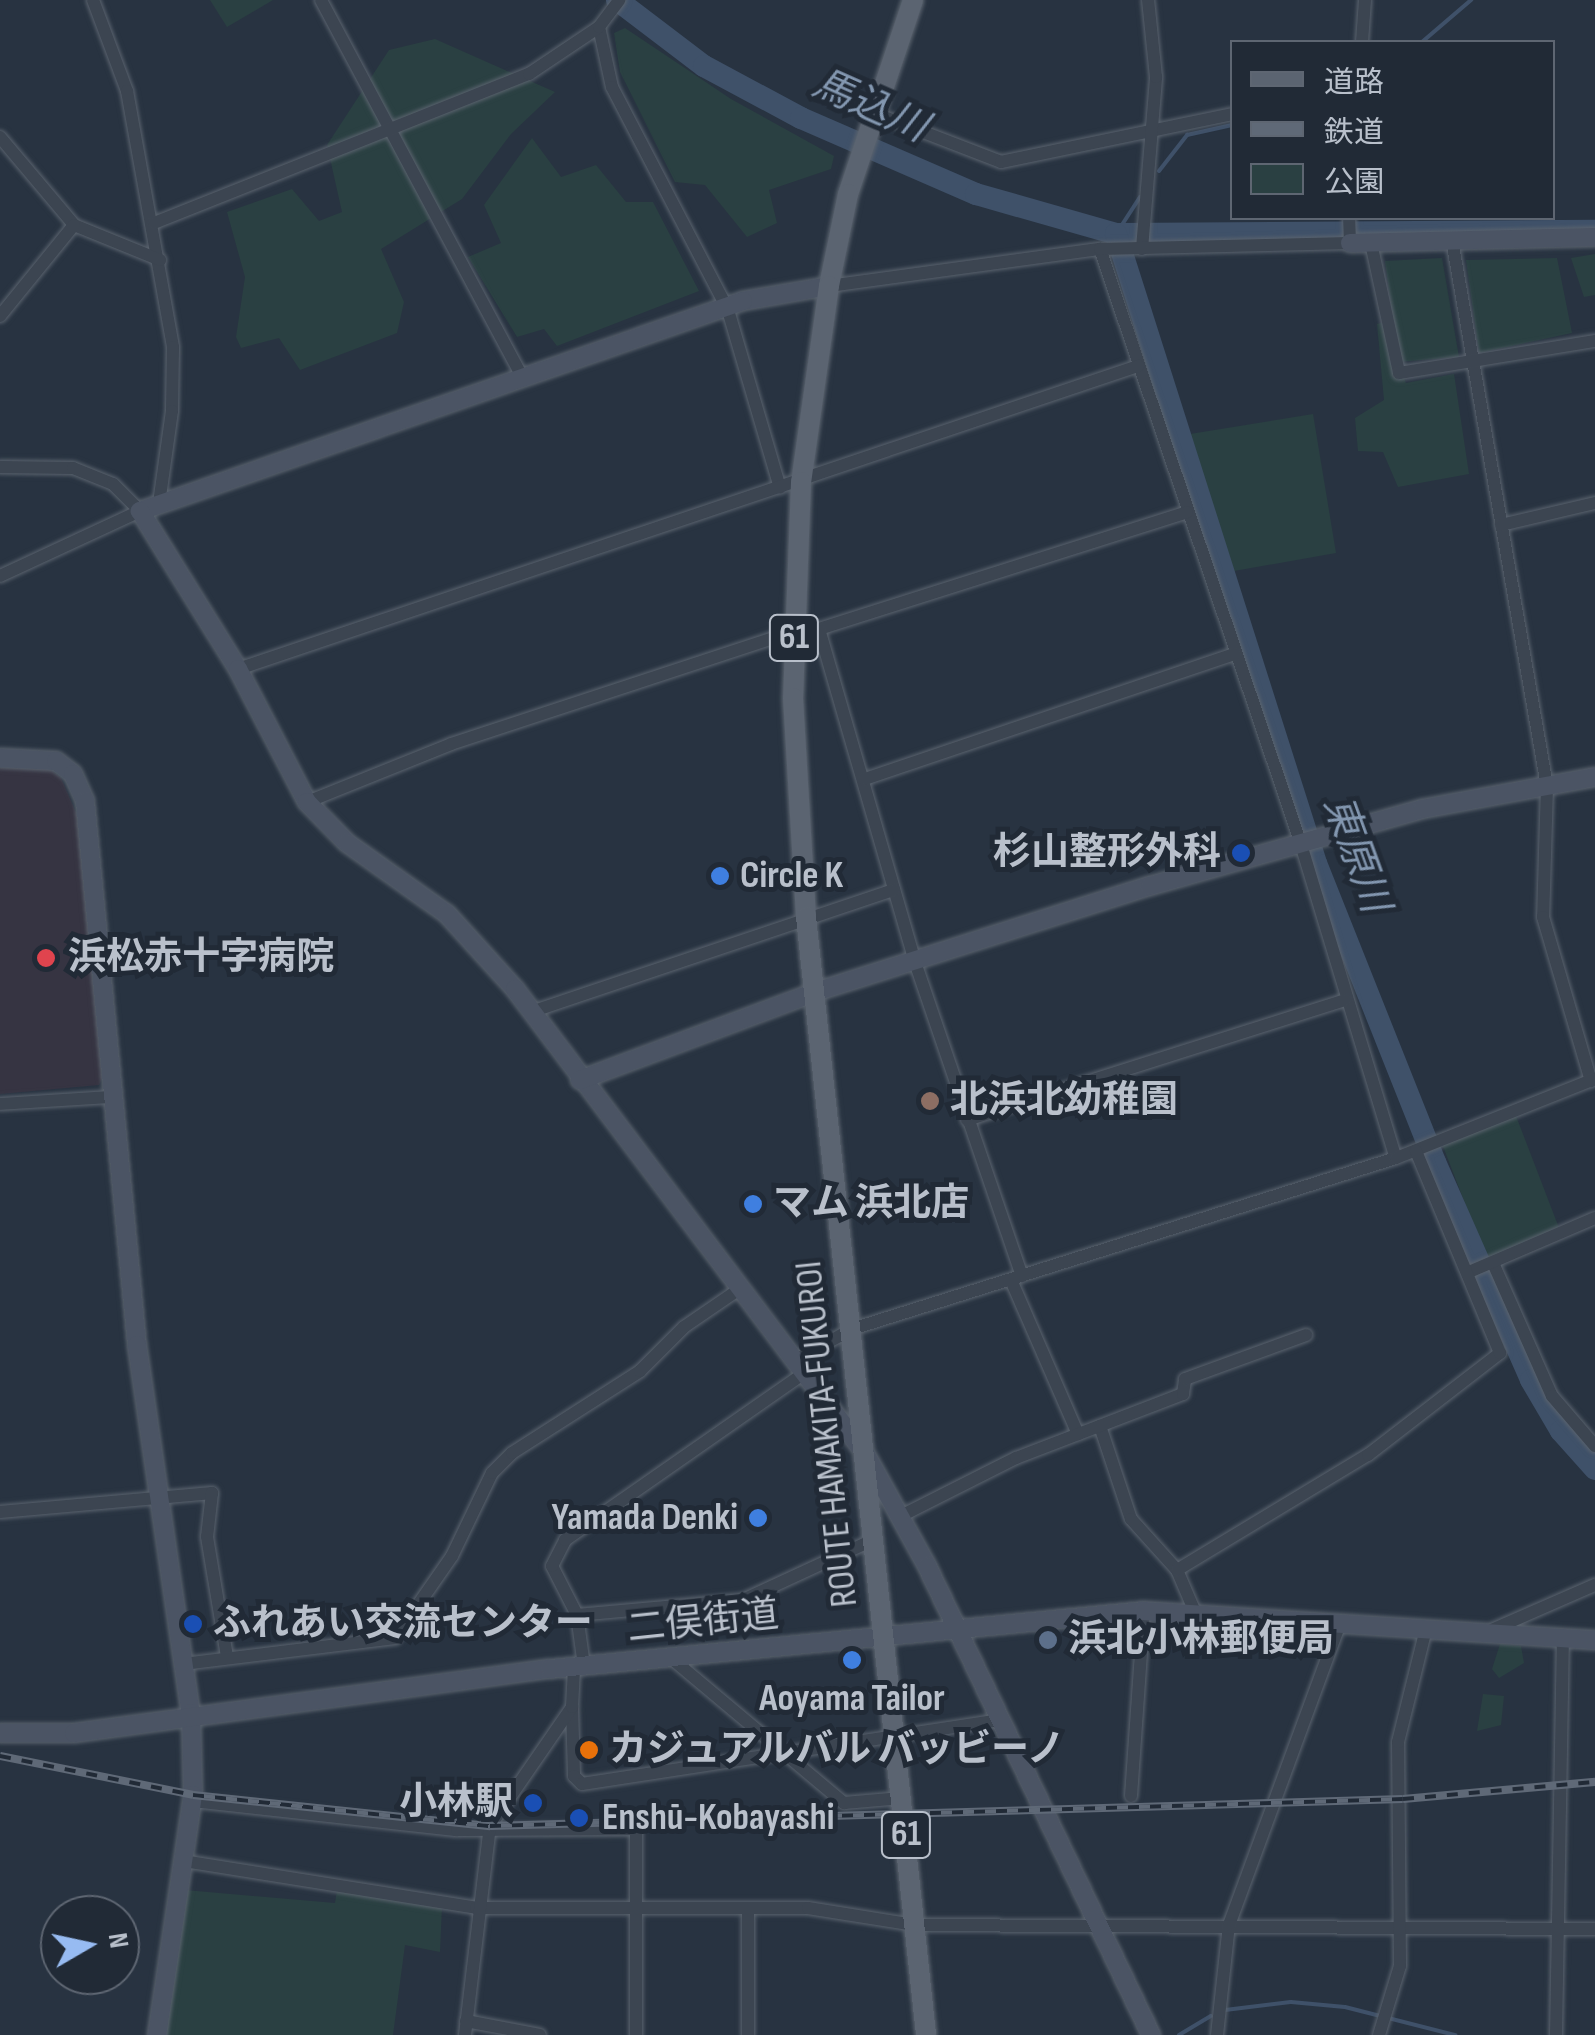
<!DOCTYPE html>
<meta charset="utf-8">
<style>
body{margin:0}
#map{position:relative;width:1595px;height:2035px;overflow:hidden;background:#283341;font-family:"Sofia Sans Condensed","Noto Sans JP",sans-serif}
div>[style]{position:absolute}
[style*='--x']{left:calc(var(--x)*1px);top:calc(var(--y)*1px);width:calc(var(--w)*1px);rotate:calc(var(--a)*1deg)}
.medical>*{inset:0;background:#363442}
.green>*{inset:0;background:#2a4042;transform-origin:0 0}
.stream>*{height:4px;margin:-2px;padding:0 2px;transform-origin:2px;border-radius:2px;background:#3f5169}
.river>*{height:22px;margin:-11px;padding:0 11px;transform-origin:11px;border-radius:11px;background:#3f5169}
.roads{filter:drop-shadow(0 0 2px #5a636e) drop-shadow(0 0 2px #5a636e)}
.street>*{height:12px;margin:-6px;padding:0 6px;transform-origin:6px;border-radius:6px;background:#3c4551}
.secondary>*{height:18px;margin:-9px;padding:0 9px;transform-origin:9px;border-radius:9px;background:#4b5464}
.primary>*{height:20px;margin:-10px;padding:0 10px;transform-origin:10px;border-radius:10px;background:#5b6471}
.rail>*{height:8px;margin-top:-4px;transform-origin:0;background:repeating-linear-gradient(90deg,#212a36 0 11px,#5f6977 0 22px);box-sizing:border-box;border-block:2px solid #5f6977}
.dots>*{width:28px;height:28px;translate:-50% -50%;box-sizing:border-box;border:5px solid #212a36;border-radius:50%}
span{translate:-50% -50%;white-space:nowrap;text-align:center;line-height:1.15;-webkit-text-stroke:10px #212a36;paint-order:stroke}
.shield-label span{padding:2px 8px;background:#212a36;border:2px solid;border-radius:8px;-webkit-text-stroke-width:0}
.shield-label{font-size:35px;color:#b9c0cb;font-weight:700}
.poi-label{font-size:38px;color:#b9c0cb;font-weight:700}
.right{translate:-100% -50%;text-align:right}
.left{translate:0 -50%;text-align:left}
.street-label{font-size:38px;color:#b9c0cb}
.water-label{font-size:40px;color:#8397b0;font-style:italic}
.legend{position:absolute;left:1230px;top:40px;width:325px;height:180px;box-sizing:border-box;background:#212a36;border:2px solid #5e6672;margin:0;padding:12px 18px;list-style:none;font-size:30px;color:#b9c0cb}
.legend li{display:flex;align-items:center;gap:20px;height:50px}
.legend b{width:50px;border:2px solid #5e6672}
.north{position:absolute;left:40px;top:1895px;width:100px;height:100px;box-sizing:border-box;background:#212a36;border:2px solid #5e6672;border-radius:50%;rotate:81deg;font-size:28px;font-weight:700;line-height:40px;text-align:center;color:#b9c0cb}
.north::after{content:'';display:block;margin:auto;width:35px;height:45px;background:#97bbf2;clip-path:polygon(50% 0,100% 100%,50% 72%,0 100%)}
</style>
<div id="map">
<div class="medical">
<div style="clip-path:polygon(46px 766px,61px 778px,77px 815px,102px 1078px,99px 1085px,0 1094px,0 768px)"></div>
</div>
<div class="green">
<div style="clip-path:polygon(210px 0,273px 0,227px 27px)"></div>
<div style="clip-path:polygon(625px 28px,731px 99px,834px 156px,831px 169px,769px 190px,777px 223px,747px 237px,705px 185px,675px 182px,620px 72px,614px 33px)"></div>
<div style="clip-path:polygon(435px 39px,555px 92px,511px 134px,462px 199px,381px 249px,404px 302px,397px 333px,300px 370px,279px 338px,241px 348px,236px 337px,245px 277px,227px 212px,292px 189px,319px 221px,342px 212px,327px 145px,389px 50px)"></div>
<div style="clip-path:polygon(532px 138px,561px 177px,596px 165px,626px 202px,653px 202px,699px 291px,557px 346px,544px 329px,517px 337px,468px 257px,501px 243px,484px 205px)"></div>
<div style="clip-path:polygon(1595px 254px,1595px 295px,1584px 297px,1571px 258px)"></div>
<div style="clip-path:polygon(1442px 258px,1459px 357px,1398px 362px,1406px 383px,1454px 374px,1469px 474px,1398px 487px,1383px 452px,1358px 451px,1355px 418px,1384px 400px,1377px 324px,1385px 322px,1397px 352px,1385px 261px)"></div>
<div style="clip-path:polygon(1557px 258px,1572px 333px,1479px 353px,1466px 260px)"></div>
<div style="clip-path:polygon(1313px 414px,1336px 553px,1234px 571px,1190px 434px)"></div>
<div style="left:1516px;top:1116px;width:124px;height:79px;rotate:69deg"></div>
<div style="clip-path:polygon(1500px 1644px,1521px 1646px,1524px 1663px,1499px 1678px,1492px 1669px)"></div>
<div style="clip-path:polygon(1483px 1694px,1504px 1696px,1501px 1725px,1477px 1731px)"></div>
<div style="clip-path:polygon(185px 1890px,335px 1903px,337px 1890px,442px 1906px,440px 1952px,405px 1945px,393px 2035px,166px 2035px)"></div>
</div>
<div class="stream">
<div style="--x:1422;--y:42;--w:65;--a:-40.6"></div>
<div style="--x:1159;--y:171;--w:46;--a:-52.1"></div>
<div style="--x:1187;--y:135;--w:46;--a:-12.5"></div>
<div style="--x:1116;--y:234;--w:44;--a:-57"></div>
<div style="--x:1225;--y:2010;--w:66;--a:-6.9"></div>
<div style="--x:1291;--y:2002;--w:54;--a:5.3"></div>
<div style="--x:1345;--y:2007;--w:114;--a:14.3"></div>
<div style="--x:1179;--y:2035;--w:37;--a:-31"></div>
</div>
<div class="river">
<div style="--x:617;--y:0;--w:109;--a:37.2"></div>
<div style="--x:704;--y:66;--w:110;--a:28.2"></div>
<div style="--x:801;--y:118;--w:191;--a:23.5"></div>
<div style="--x:976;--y:194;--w:146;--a:15.9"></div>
<div style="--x:1116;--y:234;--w:479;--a:-0.4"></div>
<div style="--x:1116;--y:234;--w:660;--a:72.36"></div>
<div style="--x:1316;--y:863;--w:322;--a:68.3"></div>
<div style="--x:1435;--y:1162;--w:238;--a:66.2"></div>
<div style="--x:1531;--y:1380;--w:59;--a:59.5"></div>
<div style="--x:1561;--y:1431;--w:51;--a:48.2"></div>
</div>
<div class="roads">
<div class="street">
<div style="--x:93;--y:0;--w:97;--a:69.5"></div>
<div style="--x:127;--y:91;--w:260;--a:79.8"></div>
<div style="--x:173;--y:347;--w:64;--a:90.9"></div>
<div style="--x:172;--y:411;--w:94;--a:98"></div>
<div style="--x:321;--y:0;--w:426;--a:61.9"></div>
<div style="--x:599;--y:27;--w:61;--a:77.8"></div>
<div style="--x:612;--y:87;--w:251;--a:62.5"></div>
<div style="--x:728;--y:310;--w:185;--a:73.7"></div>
<div style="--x:1362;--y:42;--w:42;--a:-85.9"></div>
<div style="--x:874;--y:113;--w:136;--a:21.1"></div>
<div style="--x:1001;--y:162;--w:236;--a:-11.7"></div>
<div style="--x:0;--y:137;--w:115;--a:49.9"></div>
<div style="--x:74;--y:225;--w:93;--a:22.1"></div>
<div style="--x:154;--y:223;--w:404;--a:-21.7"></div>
<div style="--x:529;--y:74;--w:84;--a:-33.9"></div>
<div style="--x:599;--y:27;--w:34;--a:-53"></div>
<div style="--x:1452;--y:240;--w:554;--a:80.13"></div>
<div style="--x:1547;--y:786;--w:131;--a:91.7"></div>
<div style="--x:1543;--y:917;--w:171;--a:73.7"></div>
<div style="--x:1371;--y:243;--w:133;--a:77.8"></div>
<div style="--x:1399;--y:373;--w:199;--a:-9.3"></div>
<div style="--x:1100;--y:249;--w:625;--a:71.33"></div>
<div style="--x:1300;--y:841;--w:331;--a:73.2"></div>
<div style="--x:1142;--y:249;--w:173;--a:-85.3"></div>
<div style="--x:1156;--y:77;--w:77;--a:-95.9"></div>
<div style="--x:829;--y:286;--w:274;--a:-7.8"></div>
<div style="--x:1100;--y:249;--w:250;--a:-1.4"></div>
<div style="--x:1350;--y:243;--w:25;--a:-92"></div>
<div style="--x:0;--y:316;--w:117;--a:-50.9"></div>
<div style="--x:0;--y:467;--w:73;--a:0.8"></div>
<div style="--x:73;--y:468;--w:43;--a:21.8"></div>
<div style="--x:113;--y:484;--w:38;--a:45"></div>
<div style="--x:140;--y:511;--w:154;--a:155.1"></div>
<div style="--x:1501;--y:525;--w:97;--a:-13.2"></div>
<div style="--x:794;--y:625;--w:25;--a:9"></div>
<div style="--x:819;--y:629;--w:386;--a:-17.6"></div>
<div style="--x:819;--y:629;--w:343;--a:73.9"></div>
<div style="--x:914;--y:959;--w:335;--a:71.2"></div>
<div style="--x:238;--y:669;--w:950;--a:-18.61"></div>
<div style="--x:865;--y:779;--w:391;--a:-18.7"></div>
<div style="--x:307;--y:802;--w:155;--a:-21.9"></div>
<div style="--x:451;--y:744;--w:361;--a:-18.2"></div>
<div style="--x:531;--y:1012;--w:383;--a:-18.6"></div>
<div style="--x:0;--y:1104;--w:112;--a:-3.6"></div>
<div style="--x:967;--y:1120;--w:397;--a:-17.6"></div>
<div style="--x:1493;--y:1263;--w:145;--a:66.1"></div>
<div style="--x:1552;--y:1396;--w:66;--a:49.3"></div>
<div style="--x:1469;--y:1272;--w:137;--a:-23.2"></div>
<div style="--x:1011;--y:1280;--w:168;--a:66.5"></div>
<div style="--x:794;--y:1361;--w:66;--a:-28.9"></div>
<div style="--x:852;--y:1329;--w:570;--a:-17.45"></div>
<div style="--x:1396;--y:1158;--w:214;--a:-21.7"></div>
<div style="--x:1100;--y:1426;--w:98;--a:71.6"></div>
<div style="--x:1131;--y:1519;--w:69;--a:48"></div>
<div style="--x:1177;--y:1570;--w:46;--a:66.8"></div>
<div style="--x:0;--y:1512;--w:213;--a:-5.1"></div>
<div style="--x:212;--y:1493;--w:44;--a:96.5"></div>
<div style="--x:207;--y:1537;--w:122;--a:80.5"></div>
<div style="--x:901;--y:1516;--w:129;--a:-26.8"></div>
<div style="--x:1016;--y:1458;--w:179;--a:-21"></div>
<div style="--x:1183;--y:1394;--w:15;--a:-82"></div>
<div style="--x:1185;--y:1379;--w:129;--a:-20"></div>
<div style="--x:1177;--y:1570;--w:223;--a:-31.1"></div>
<div style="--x:1368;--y:1455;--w:167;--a:-37.7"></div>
<div style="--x:1500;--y:1353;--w:219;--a:-112.6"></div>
<div style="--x:577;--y:1615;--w:167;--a:-5.2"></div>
<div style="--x:743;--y:1600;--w:145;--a:-24.8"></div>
<div style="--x:1489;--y:1631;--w:116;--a:-23.5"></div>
<div style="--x:671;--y:1658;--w:226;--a:40"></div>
<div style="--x:844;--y:1803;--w:58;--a:-4.9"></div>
<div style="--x:183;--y:1664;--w:214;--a:-7"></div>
<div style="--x:395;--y:1638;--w:100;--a:-55.2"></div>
<div style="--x:452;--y:1556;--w:92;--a:-64.3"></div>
<div style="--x:492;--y:1473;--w:28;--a:-45"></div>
<div style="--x:512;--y:1453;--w:152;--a:-32.6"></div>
<div style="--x:640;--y:1371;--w:62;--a:-45"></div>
<div style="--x:684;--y:1327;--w:65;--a:-34.4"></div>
<div style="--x:584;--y:1666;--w:51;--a:-97.8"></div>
<div style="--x:577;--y:1615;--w:55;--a:-117"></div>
<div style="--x:552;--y:1566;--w:29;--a:-63"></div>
<div style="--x:565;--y:1540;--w:292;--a:-34.9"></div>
<div style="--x:572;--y:1707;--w:69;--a:88.3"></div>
<div style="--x:574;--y:1776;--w:11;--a:45"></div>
<div style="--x:582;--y:1784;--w:422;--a:-8.7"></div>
<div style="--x:1131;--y:1796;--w:185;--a:-86"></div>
<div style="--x:193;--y:1801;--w:266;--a:6.3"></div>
<div style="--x:457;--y:1830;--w:179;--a:-0.3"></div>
<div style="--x:636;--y:1829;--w:206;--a:90"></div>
<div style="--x:184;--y:1861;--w:296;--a:9.1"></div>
<div style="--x:476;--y:1908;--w:332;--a:0"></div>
<div style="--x:808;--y:1908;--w:107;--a:9.1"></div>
<div style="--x:914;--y:1925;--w:681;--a:0.34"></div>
<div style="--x:466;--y:2021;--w:75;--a:10.7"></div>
<div style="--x:465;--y:2035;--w:210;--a:-83.2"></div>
<div style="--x:490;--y:1826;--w:145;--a:-55.4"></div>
<div style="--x:572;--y:1707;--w:39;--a:-87"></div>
<div style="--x:748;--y:2035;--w:126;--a:-90"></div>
<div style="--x:1217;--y:2035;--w:111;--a:-83.8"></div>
<div style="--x:1229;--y:1925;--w:321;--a:-69.8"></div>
<div style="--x:1379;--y:2035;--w:72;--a:-73.1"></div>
<div style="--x:1400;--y:1966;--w:224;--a:-90.5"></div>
<div style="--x:1398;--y:1742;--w:116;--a:-76.1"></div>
<div style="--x:1556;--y:2035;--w:398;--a:-89"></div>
</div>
<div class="secondary">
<div style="--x:1350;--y:243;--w:245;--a:-1.4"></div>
<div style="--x:829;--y:286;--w:87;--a:170.1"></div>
<div style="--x:743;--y:301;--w:639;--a:160.8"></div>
<div style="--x:140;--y:511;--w:186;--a:58.2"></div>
<div style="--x:238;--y:669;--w:150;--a:62.6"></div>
<div style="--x:307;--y:802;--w:57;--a:45.7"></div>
<div style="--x:347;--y:843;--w:123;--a:35.4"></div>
<div style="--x:447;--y:914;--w:101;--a:47.8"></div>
<div style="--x:515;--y:989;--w:583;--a:53.01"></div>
<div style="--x:866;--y:1455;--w:127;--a:61.2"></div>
<div style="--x:927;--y:1566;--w:520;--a:64.47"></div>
<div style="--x:0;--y:758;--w:56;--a:3.1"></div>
<div style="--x:56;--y:761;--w:21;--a:37"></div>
<div style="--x:73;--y:774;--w:30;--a:66"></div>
<div style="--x:85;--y:801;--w:546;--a:84.54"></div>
<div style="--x:137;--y:1345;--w:372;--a:81.7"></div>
<div style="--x:191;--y:1713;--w:82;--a:88.6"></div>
<div style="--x:193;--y:1795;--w:243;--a:98.5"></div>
<div style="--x:580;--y:1080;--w:251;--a:-20.5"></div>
<div style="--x:815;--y:992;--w:351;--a:-17.6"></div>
<div style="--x:1150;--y:886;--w:283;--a:-15.8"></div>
<div style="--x:1422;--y:809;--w:176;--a:-10.5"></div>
<div style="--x:0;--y:1733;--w:74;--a:0"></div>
<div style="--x:74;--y:1733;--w:480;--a:-7.7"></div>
<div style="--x:550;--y:1669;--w:597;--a:-5.58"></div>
<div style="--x:1144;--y:1611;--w:452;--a:3.7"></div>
</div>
<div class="primary">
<div style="--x:913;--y:0;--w:205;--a:108.5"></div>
<div style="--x:848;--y:194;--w:94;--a:101.7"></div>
<div style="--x:829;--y:286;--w:198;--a:98.1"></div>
<div style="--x:801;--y:482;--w:216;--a:92.1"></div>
<div style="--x:793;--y:698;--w:219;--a:86.6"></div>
<div style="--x:806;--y:917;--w:1124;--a:83.87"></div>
</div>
</div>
<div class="rail">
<div style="--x:0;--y:1756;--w:197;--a:11.4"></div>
<div style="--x:193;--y:1795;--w:299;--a:6"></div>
<div style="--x:490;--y:1826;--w:913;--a:-1.69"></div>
<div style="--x:1403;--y:1799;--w:193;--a:-5.1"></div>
</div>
<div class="dots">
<div style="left:1241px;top:853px;background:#1a4fb4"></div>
<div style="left:720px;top:876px;background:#3f7fe0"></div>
<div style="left:46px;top:958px;background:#e0444e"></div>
<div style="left:930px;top:1101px;background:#8d6e63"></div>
<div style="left:753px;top:1204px;background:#3f7fe0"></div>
<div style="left:758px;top:1518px;background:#3f7fe0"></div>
<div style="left:193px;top:1624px;background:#1a4fb4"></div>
<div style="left:1048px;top:1640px;background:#5c6f8a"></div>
<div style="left:852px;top:1660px;background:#3f7fe0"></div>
<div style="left:589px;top:1750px;background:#e8710a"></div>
<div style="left:533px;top:1803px;background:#1a4fb4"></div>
<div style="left:579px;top:1818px;background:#1a4fb4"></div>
</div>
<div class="shield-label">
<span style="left:794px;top:638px">61</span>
<span style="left:906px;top:1835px">61</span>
</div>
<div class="poi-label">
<span class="right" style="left:1221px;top:853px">杉山整形外科</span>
<span class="left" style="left:740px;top:876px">Circle K</span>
<span class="left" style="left:68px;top:958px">浜松赤十字病院</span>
<span class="left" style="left:950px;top:1101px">北浜北幼稚園</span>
<span class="left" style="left:773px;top:1204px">マム 浜北店</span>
<span class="right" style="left:738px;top:1518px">Yamada Denki</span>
<span class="left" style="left:213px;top:1624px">ふれあい交流センター</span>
<span class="left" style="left:1068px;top:1640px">浜北小林郵便局</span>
<span style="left:852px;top:1699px">Aoyama Tailor</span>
<span class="left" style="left:609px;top:1750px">カジュアルバル バッビーノ</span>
<span class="right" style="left:513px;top:1803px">小林駅</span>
<span class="left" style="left:602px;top:1818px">Enshū-Kobayashi</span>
</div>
<div class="street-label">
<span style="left:827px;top:1434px;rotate:-96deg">ROUTE HAMAKITA-FUKUROI</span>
<span style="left:703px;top:1622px;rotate:-6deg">二俣街道</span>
</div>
<div class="water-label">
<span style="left:870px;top:106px;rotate:24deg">馬込川</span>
<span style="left:1356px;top:854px;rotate:70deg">東原川</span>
</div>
<ul class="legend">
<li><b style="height:12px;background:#5b6471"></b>道路</li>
<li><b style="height:12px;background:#5f6977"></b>鉄道</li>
<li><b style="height:28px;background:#2a4042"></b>公園</li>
</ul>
<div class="north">N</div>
</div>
